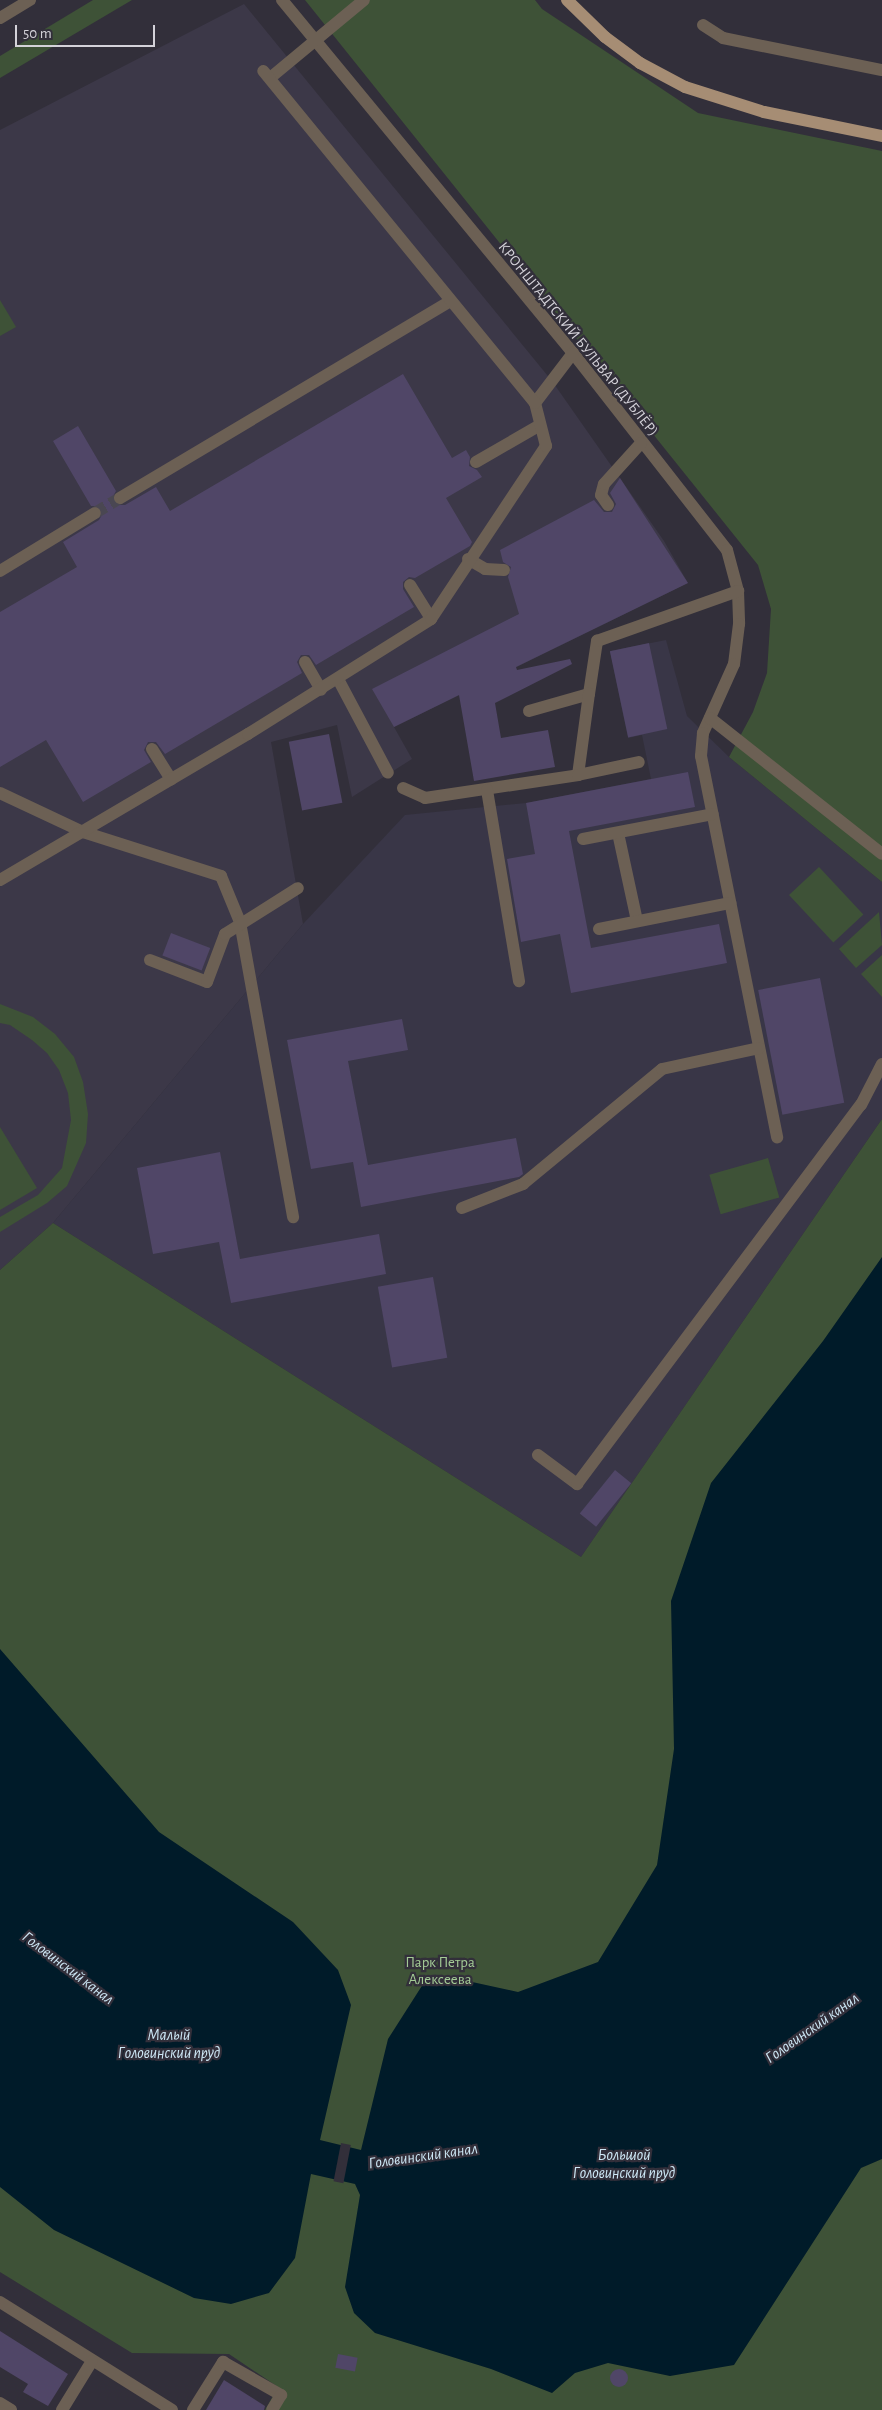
<!DOCTYPE html>
<meta charset="utf-8">
<style>
body{margin:0}
#map{position:relative;width:882px;height:2410px;overflow:hidden;background:#322f3a;font-family:"Alegreya Sans",sans-serif}
div>[style]{position:absolute}
[style*='--x']{left:calc(var(--x)*1px);top:calc(var(--y)*1px);width:calc(var(--w)*1px);rotate:calc(var(--a)*1deg)}
.built>*{inset:0;background:#3c3848}
.medical>*{inset:0;background:#393647}
.green>*{inset:0;background:#3e5237;transform-origin:0 0}
.water>*{inset:0;background:#001b29}
.pier>*{inset:0;background:#322f3a;transform-origin:0 0}
.building>*{inset:0;background:#504667;transform-origin:0 0}
.round{border-radius:50%}
.minor-tunnel>*{height:12px;margin-top:-6px;transform-origin:0;background:repeating-linear-gradient(90deg,#4a4752 0 12px,transparent 0 18px)}
.minor>*{height:12px;margin:-6px;padding:0 6px;transform-origin:6px;border-radius:6px;background:#6c6054}
.major>*{height:12px;margin:-6px;padding:0 6px;transform-origin:6px;border-radius:6px;background:#a68d74}
span{translate:-50% -50%;white-space:nowrap;text-align:center;line-height:1.15;-webkit-text-stroke:4.5px #322f3a;paint-order:stroke}
.street-label{font-size:15px;color:#d4d2d9}
.park-label{font-size:15px;color:#a4cc96}
.water-label{font-size:16px;color:#cee8f6;font-style:italic}
.scale{position:absolute;left:15px;top:25px;width:140px;height:22px;box-sizing:border-box;border:2px solid #d4d2d9;border-top:0;padding-left:6px;font-size:15px;line-height:18px;white-space:nowrap;color:#d4d2d9;-webkit-text-stroke:4px #322f3a;paint-order:stroke}
</style>
<div id="map">
<div class="built">
<div style="clip-path:polygon(244px 4px,552px 381px,664px 541px,688px 583px,394px 727px,412px 759px,352px 797px,337px 725px,271px 742px,303px 924px,53px 1223px,0 1270px,0 130px)"></div>
</div>
<div class="medical">
<div style="clip-path:polygon(666px 640px,687px 716px,729px 757px,882px 882px,882px 1119px,581px 1557px,53px 1223px,303px 924px,405px 815px,526px 803px,651px 779px,642px 735px,628px 738px,610px 651px)"></div>
</div>
<div class="green">
<div style="clip-path:polygon(93px 0,132px 0,0 78px,0 56px)"></div>
<div style="clip-path:polygon(305px 0,535px 0,542px 9px,698px 113px,882px 151px,882px 882px,729px 757px,753px 712px,767px 673px,771px 609px,758px 565px)"></div>
<div style="clip-path:polygon(0 300px,16px 327px,0 336px)"></div>
<div style="left:819px;top:867px;width:65px;height:41px;rotate:47deg"></div>
<div style="clip-path:polygon(879px 912px,882px 945px,856px 968px,839px 949px)"></div>
<div style="clip-path:polygon(882px 955px,882px 997px,861px 974px)"></div>
<div style="clip-path:polygon(0 1004px,33px 1017px,55px 1034px,74px 1057px,83px 1082px,88px 1114px,86px 1143px,67px 1186px,47px 1203px,0 1232px,0 1217px,38px 1195px,62px 1168px,71px 1120px,68px 1093px,59px 1070px,47px 1053px,32px 1040px,10px 1025px,0 1023px)"></div>
<div style="clip-path:polygon(882px 1119px,882px 2410px,265px 2410px,278px 2387px,229px 2354px,132px 2353px,0 2272px,0 1270px,53px 1223px,581px 1557px)"></div>
<div style="clip-path:polygon(0 1127px,37px 1188px,0 1210px)"></div>
<div style="left:768px;top:1158px;width:41px;height:61px;rotate:74deg"></div>
</div>
<div class="water">
<div style="clip-path:polygon(882px 1257px,882px 2159px,861px 2168px,734px 2365px,670px 2376px,608px 2363px,575px 2373px,552px 2393px,491px 2369px,375px 2333px,354px 2313px,345px 2287px,360px 2195px,355px 2184px,311px 2174px,295px 2258px,269px 2293px,231px 2304px,194px 2298px,54px 2230px,0 2187px,0 1649px,159px 1832px,293px 1922px,338px 1970px,351px 2005px,320px 2140px,361px 2150px,388px 2039px,425px 1981px,463px 1980px,518px 1992px,598px 1962px,657px 1865px,674px 1749px,671px 1601px,711px 1483px,823px 1341px)"></div>
</div>
<div class="pier">
<div style="left:341px;top:2143px;width:10px;height:39px;rotate:11deg"></div>
</div>
<div class="building">
<div style="clip-path:polygon(403px 374px,452px 458px,466px 450px,470px 457px,469px 466px,477px 470px,482px 477px,446px 498px,472px 542px,470px 546px,415px 578px,409px 577px,403px 582px,403px 589px,414px 607px,316px 665px,309px 655px,301px 655px,297px 662px,302px 673px,165px 754px,156px 742px,148px 742px,144px 750px,151px 762px,83px 802px,46px 740px,0 767px,0 612px,77px 567px,63px 542px,99px 520px,103px 513px,99px 506px,91px 506px,53px 441px,78px 426px,116px 491px,112px 498px,116px 505px,125px 505px,156px 487px,170px 511px)"></div>
<div style="clip-path:polygon(620px 478px,688px 583px,516px 667px,517px 670px,570px 659px,572px 664px,495px 703px,501px 738px,548px 730px,555px 767px,474px 781px,459px 695px,394px 727px,372px 689px,519px 614px,508px 577px,511px 567px,503px 562px,500px 550px,594px 500px,604px 512px,612px 512px,616px 504px,610px 493px)"></div>
<div style="left:649px;top:643px;width:88px;height:40px;rotate:78deg"></div>
<div style="left:329px;top:734px;width:70px;height:41px;rotate:79deg"></div>
<div style="clip-path:polygon(688px 772px,695px 807px,569px 831px,591px 948px,719px 924px,727px 963px,571px 993px,560px 934px,521px 942px,507px 859px,535px 854px,526px 803px)"></div>
<div style="left:171px;top:933px;width:42px;height:24px;rotate:21deg"></div>
<div style="left:820px;top:978px;width:127px;height:63px;rotate:79deg"></div>
<div style="clip-path:polygon(402px 1019px,408px 1050px,348px 1061px,368px 1165px,516px 1138px,523px 1174px,519px 1177px,361px 1207px,353px 1162px,311px 1169px,287px 1040px)"></div>
<div style="clip-path:polygon(220px 1152px,240px 1259px,379px 1234px,386px 1274px,231px 1303px,219px 1242px,153px 1254px,137px 1168px)"></div>
<div style="left:433px;top:1277px;width:82px;height:56px;rotate:80deg"></div>
<div style="left:615px;top:1470px;width:21px;height:56px;rotate:39deg"></div>
<div style="clip-path:polygon(0 2331px,68px 2374px,48px 2406px,23px 2392px,28px 2384px,0 2367px)"></div>
<div style="left:338px;top:2354px;width:20px;height:14px;rotate:11deg"></div>
<div class="round" style="left:610px;top:2369px;width:18px;height:18px"></div>
<div style="clip-path:polygon(224px 2380px,265px 2406px,264px 2410px,206px 2410px)"></div>
</div>
<div class="minor-tunnel">
<div style="--x:95;--y:513;--w:29;--a:-31"></div>
</div>
<div class="minor">
<div style="--x:282;--y:0;--w:457;--a:50.5"></div>
<div style="--x:573;--y:353;--w:250;--a:52"></div>
<div style="--x:727;--y:550;--w:42;--a:75"></div>
<div style="--x:738;--y:591;--w:33;--a:88"></div>
<div style="--x:739;--y:624;--w:40;--a:97.1"></div>
<div style="--x:734;--y:664;--w:76;--a:114.2"></div>
<div style="--x:703;--y:733;--w:23;--a:95"></div>
<div style="--x:701;--y:756;--w:389;--a:78.7"></div>
<div style="--x:0;--y:18;--w:35;--a:-31"></div>
<div style="--x:703;--y:25;--w:24;--a:33"></div>
<div style="--x:723;--y:38;--w:162;--a:11.4"></div>
<div style="--x:270;--y:78;--w:122;--a:-39.7"></div>
<div style="--x:535;--y:403;--w:63;--a:-52.8"></div>
<div style="--x:476;--y:462;--w:74;--a:-30"></div>
<div style="--x:120;--y:498;--w:385;--a:-30.8"></div>
<div style="--x:608;--y:505;--w:12;--a:-125"></div>
<div style="--x:601;--y:495;--w:11;--a:-75"></div>
<div style="--x:604;--y:484;--w:55;--a:-47.9"></div>
<div style="--x:468;--y:559;--w:20;--a:30"></div>
<div style="--x:485;--y:569;--w:19;--a:3"></div>
<div style="--x:0;--y:571;--w:111;--a:-31.4"></div>
<div style="--x:410;--y:585;--w:40;--a:58"></div>
<div style="--x:305;--y:662;--w:32;--a:60"></div>
<div style="--x:338;--y:679;--w:106;--a:62"></div>
<div style="--x:529;--y:711;--w:62;--a:-15.8"></div>
<div style="--x:589;--y:694;--w:54;--a:-81.4"></div>
<div style="--x:597;--y:641;--w:150;--a:-19.5"></div>
<div style="--x:710;--y:718;--w:219;--a:38.3"></div>
<div style="--x:152;--y:749;--w:36;--a:58"></div>
<div style="--x:578;--y:775;--w:82;--a:-82.3"></div>
<div style="--x:403;--y:788;--w:24;--a:24"></div>
<div style="--x:425;--y:798;--w:155;--a:-8.5"></div>
<div style="--x:578;--y:775;--w:62;--a:-12"></div>
<div style="--x:487;--y:790;--w:194;--a:80.5"></div>
<div style="--x:0;--y:793;--w:92;--a:25.2"></div>
<div style="--x:83;--y:832;--w:145;--a:17.7"></div>
<div style="--x:221;--y:876;--w:50;--a:67.6"></div>
<div style="--x:240;--y:922;--w:300;--a:79.8"></div>
<div style="--x:618;--y:833;--w:90;--a:77.8"></div>
<div style="--x:583;--y:839;--w:132;--a:-10.9"></div>
<div style="--x:0;--y:880;--w:288;--a:-30.5"></div>
<div style="--x:248;--y:734;--w:216;--a:-32.1"></div>
<div style="--x:431;--y:619;--w:208;--a:-56.4"></div>
<div style="--x:546;--y:446;--w:44;--a:-104.3"></div>
<div style="--x:535;--y:403;--w:429;--a:-129.3"></div>
<div style="--x:599;--y:929;--w:134;--a:-11.2"></div>
<div style="--x:150;--y:960;--w:61;--a:21.1"></div>
<div style="--x:207;--y:982;--w:51;--a:-69.4"></div>
<div style="--x:225;--y:934;--w:86;--a:-32.2"></div>
<div style="--x:462;--y:1208;--w:66;--a:-21.5"></div>
<div style="--x:523;--y:1184;--w:180;--a:-39.6"></div>
<div style="--x:662;--y:1069;--w:99;--a:-12.2"></div>
<div style="--x:538;--y:1455;--w:49;--a:36.6"></div>
<div style="--x:577;--y:1484;--w:474;--a:-53.2"></div>
<div style="--x:861;--y:1105;--w:46;--a:-62.9"></div>
<div style="--x:0;--y:2302;--w:203;--a:32.1"></div>
<div style="--x:0;--y:2403;--w:13;--a:32"></div>
<div style="--x:62;--y:2410;--w:57;--a:-58.5"></div>
<div style="--x:193;--y:2410;--w:57;--a:-58"></div>
<div style="--x:223;--y:2362;--w:67;--a:29.6"></div>
<div style="--x:281;--y:2395;--w:17;--a:121"></div>
</div>
<div class="major">
<div style="--x:567;--y:0;--w:53;--a:44.2"></div>
<div style="--x:605;--y:37;--w:44;--a:36.6"></div>
<div style="--x:640;--y:63;--w:51;--a:28.1"></div>
<div style="--x:685;--y:87;--w:83;--a:17.6"></div>
<div style="--x:764;--y:112;--w:120;--a:11.5"></div>
</div>
<div class="street-label">
<span style="left:578px;top:339px;rotate:51deg">КРОНШТАДТСКИЙ БУЛЬВАР (ДУБЛЁР)</span>
</div>
<div class="park-label">
<span style="left:440px;top:1971px">Парк Петра<br>Алексеева</span>
</div>
<div class="water-label">
<span style="left:68px;top:1968px;rotate:37deg">Головинский канал</span>
<span style="left:812px;top:2028px;rotate:-35deg">Головинский канал</span>
<span style="left:169px;top:2044px">Малый<br>Головинский пруд</span>
<span style="left:624px;top:2164px">Большой<br>Головинский пруд</span>
<span style="left:423px;top:2156px;rotate:-8deg">Головинский канал</span>
</div>
<div class="scale">50 m</div>
</div>
